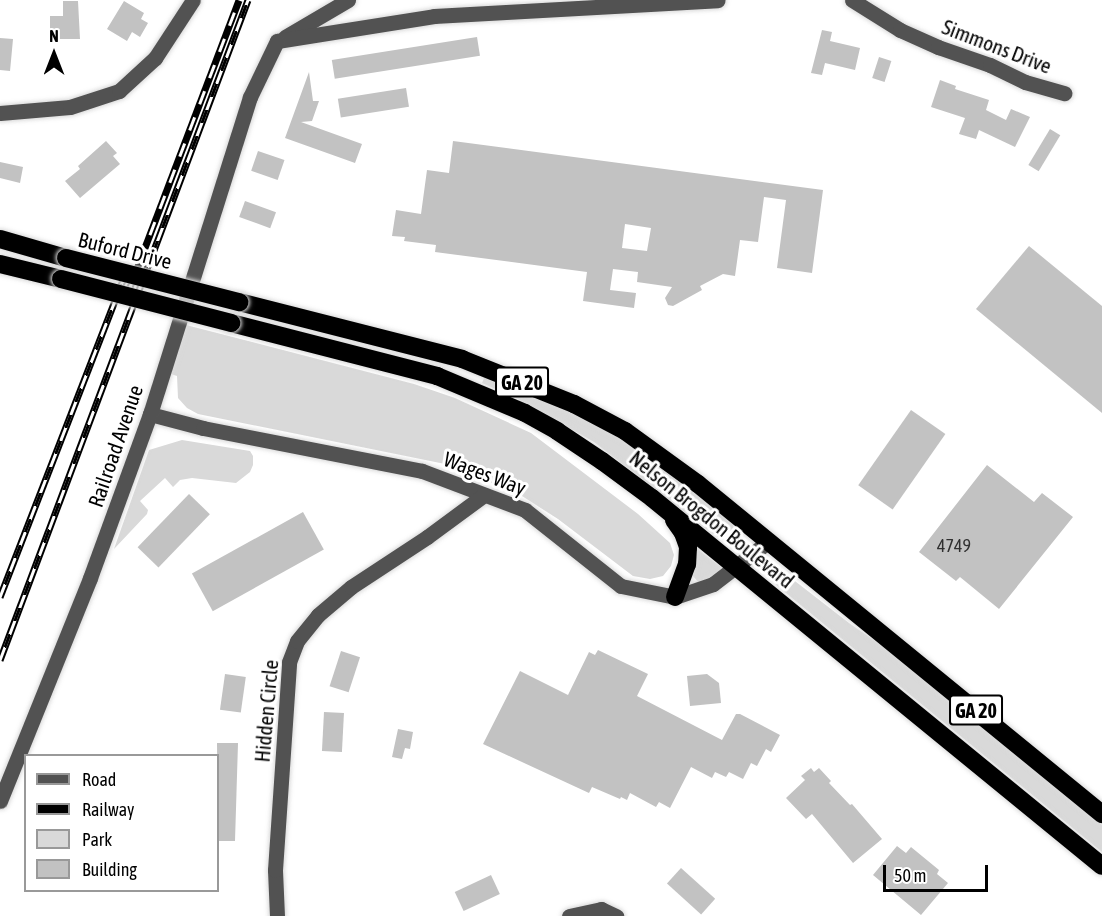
<!DOCTYPE html>
<style>
body{margin:0}
#map{position:relative;width:1102px;height:916px;overflow:hidden;background:#fff;font-family:"Asap Condensed",sans-serif}
div>[style]{position:absolute}
[style*='--x']{left:calc(var(--x)*1px);top:calc(var(--y)*1px);width:calc(var(--w)*1px);rotate:calc(var(--a)*1deg)}
.green>*{inset:0;background:#d9d9d9}
.building>*{inset:0;background:#c2c2c2;transform-origin:0 0}
.roads{filter:drop-shadow(0 0 2px #dbdbdb) drop-shadow(0 0 2px #dbdbdb)}
.minor>*{height:15px;margin:-7.5px;padding:0 7.5px;transform-origin:7.5px;border-radius:7.5px;background:#525252}
.highway>*{height:18px;margin:-9px;padding:0 9px;transform-origin:9px;border-radius:9px;background:#000}
.rail>*{height:7px;margin-top:-3.5px;transform-origin:0;background:repeating-linear-gradient(90deg,#fff 0 14px,#000 0 28px);box-sizing:border-box;border-block:2px solid #000}
.bridges{filter:drop-shadow(0 0 2px #dbdbdb) drop-shadow(0 0 2px #dbdbdb)}
.highway-bridge>*{height:18px;margin:-9px;padding:0 9px;transform-origin:9px;border-radius:9px;background:#000}
span{translate:-50% -50%;white-space:nowrap;text-align:center;line-height:1.15;-webkit-text-stroke:6px #fff;paint-order:stroke}
.number-label{font-size:18px;color:#303030}
.number-label span{-webkit-text-stroke-width:0}
.shield-label span{padding:2px 4px;background:#fff;border:2px solid;border-radius:4px;-webkit-text-stroke-width:0}
.shield-label{font-size:20px;color:#000;font-weight:700}
.street-label{font-size:21px;color:#000}
.legend{position:absolute;left:24px;top:754px;width:195px;height:138px;box-sizing:border-box;background:#fff;border:2px solid #999;margin:0;padding:8px 10px;list-style:none;font-size:18px;color:#000}
.legend li{display:flex;align-items:center;gap:12px;height:30px}
.legend b{width:30px;border:2px solid #999}
.north{position:absolute;left:24px;top:24px;width:60px;height:60px;-webkit-text-stroke:4px #fff;paint-order:stroke;rotate:0deg;font-size:16px;font-weight:700;line-height:24px;text-align:center;color:#000}
.north::after{content:'';display:block;margin:auto;width:21px;height:27px;background:#000;clip-path:polygon(50% 0,100% 100%,50% 72%,0 100%)}
.scale{position:absolute;left:883px;top:865px;width:105px;height:27px;box-sizing:border-box;border:3px solid #000;border-top:0;padding-left:8px;font-size:18px;line-height:21px;white-space:nowrap;color:#000;-webkit-text-stroke:4px #fff;paint-order:stroke}
</style>
<div id="map">
<div class="green">
<div style="clip-path:polygon(186px 325px,414px 384px,455px 398px,531px 433px,638px 514px,670px 543px,674px 555px,671px 566px,663px 576px,650px 579px,633px 576px,558px 519px,522px 496px,450px 465px,198px 414px,187px 408px,178px 398px,177px 376px,171px 374px)"></div>
<div style="clip-path:polygon(485px 376px,568px 410px,623px 440px,673px 474px,732px 523px,740px 543px,721px 539px,710px 532px,594px 442px,518px 399px,482px 383px)"></div>
<div style="clip-path:polygon(182px 440px,250px 451px,253px 456px,253px 465px,250px 472px,236px 483px,192px 478px,180px 480px,173px 487px,165px 478px,140px 501px,148px 510px,147px 514px,114px 549px,149px 450px)"></div>
<div style="clip-path:polygon(696px 548px,721px 567px,719px 572px,700px 584px,693px 576px)"></div>
<div style="clip-path:polygon(768px 565px,782px 571px,849px 623px,917px 670px,1102px 825px,1102px 852px,770px 580px,765px 570px,764px 566px)"></div>
</div>
<div class="building">
<div style="clip-path:polygon(63px 1px,78px 1px,80px 39px,50px 39px,50px 16px,63px 16px)"></div>
<div style="clip-path:polygon(124px 1px,144px 13px,141px 19px,148px 23px,140px 37px,132px 32px,127px 41px,107px 29px)"></div>
<div style="clip-path:polygon(822px 30px,832px 32px,830px 41px,860px 48px,855px 70px,825px 63px,822px 75px,811px 73px)"></div>
<div style="left:477px;top:37px;width:19px;height:147px;rotate:81deg"></div>
<div style="clip-path:polygon(0 38px,13px 39px,10px 71px,0 70px)"></div>
<div style="left:879px;top:57px;width:13px;height:22px;rotate:18deg"></div>
<div style="clip-path:polygon(309px 72px,313px 101px,319px 101px,312px 121px,301px 122px,362px 144px,355px 163px,285px 138px)"></div>
<div style="clip-path:polygon(940px 80px,956px 86px,955px 89px,989px 100px,986px 110px,1006px 120px,1011px 109px,1030px 117px,1015px 147px,979px 130px,976px 139px,959px 134px,965px 118px,931px 107px)"></div>
<div style="left:406px;top:88px;width:19px;height:69px;rotate:81deg"></div>
<div style="left:1050px;top:129px;width:12px;height:42px;rotate:31deg"></div>
<div style="clip-path:polygon(106px 141px,117px 153px,113px 156px,120px 164px,80px 198px,65px 181px,80px 169px,78px 166px)"></div>
<div style="clip-path:polygon(evenodd,453px 141px,823px 190px,812px 273px,777px 268px,786px 200px,764px 197px,758px 242px,740px 240px,735px 276px,723px 274px,700px 286px,702px 290px,673px 306px,668px 305px,665px 298px,672px 287px,637px 282px,638px 272px,613px 269px,610px 290px,636px 293px,634px 308px,583px 301px,587px 272px,435px 252px,436px 245px,404px 241px,405px 237px,392px 236px,396px 210px,421px 214px,427px 170px,449px 173px,453px 141px,625px 224px,651px 228px,647px 251px,622px 248px,625px 224px)"></div>
<div style="left:258px;top:151px;width:28px;height:21px;rotate:19deg"></div>
<div style="clip-path:polygon(0 162px,23px 167px,20px 183px,0 178px)"></div>
<div style="left:245px;top:201px;width:33px;height:17px;rotate:20deg"></div>
<div style="clip-path:polygon(1029px 246px,1102px 306px,1102px 413px,976px 309px)"></div>
<div style="left:911px;top:410px;width:42px;height:92px;rotate:35deg"></div>
<div style="clip-path:polygon(987px 465px,1034px 502px,1042px 493px,1073px 517px,999px 609px,960px 577px,956px 581px,919px 552px)"></div>
<div style="left:189px;top:494px;width:29px;height:74px;rotate:44deg"></div>
<div style="left:303px;top:512px;width:43px;height:127px;rotate:61deg"></div>
<div style="clip-path:polygon(598px 650px,648px 674px,637px 696px,722px 740px,736px 714px,740px 714px,780px 735px,771px 752px,766px 749px,757px 766px,751px 763px,743px 779px,729px 772px,726px 777px,715px 772px,712px 778px,691px 767px,670px 808px,659px 802px,656px 807px,630px 793px,627px 800px,621px 797px,620px 799px,592px 787px,589px 793px,483px 744px,520px 671px,568px 695px,589px 652px,595px 655px)"></div>
<div style="left:341px;top:651px;width:20px;height:37px;rotate:18deg"></div>
<div style="left:225px;top:674px;width:21px;height:36px;rotate:8deg"></div>
<div style="clip-path:polygon(707px 674px,719px 683px,721px 703px,690px 706px,687px 676px)"></div>
<div style="left:324px;top:712px;width:20px;height:39px;rotate:3deg"></div>
<div style="clip-path:polygon(398px 729px,413px 732px,410px 749px,405px 748px,402px 759px,392px 757px)"></div>
<div style="clip-path:polygon(217px 743px,238px 743px,235px 841px,218px 841px)"></div>
<div style="clip-path:polygon(811px 768px,814px 772px,819px 768px,831px 781px,829px 783px,850px 805px,852px 804px,882px 839px,853px 863px,812px 814px,806px 819px,786px 798px,805px 780px,801px 776px)"></div>
<div style="clip-path:polygon(897px 846px,906px 853px,911px 847px,939px 870px,937px 874px,948px 883px,921px 915px,873px 875px)"></div>
<div style="left:681px;top:868px;width:46px;height:21px;rotate:42deg"></div>
<div style="left:491px;top:875px;width:21px;height:40px;rotate:65deg"></div>
</div>
<div class="roads">
<div class="minor">
<div style="--x:852;--y:0;--w:57;--a:32"></div>
<div style="--x:900;--y:30;--w:42;--a:24.1"></div>
<div style="--x:938;--y:47;--w:55;--a:19.1"></div>
<div style="--x:990;--y:65;--w:39;--a:26"></div>
<div style="--x:1025;--y:82;--w:41;--a:15.8"></div>
<div style="--x:285;--y:37;--w:73;--a:-30.4"></div>
<div style="--x:277;--y:41;--w:159;--a:-9"></div>
<div style="--x:434;--y:16;--w:284;--a:-3.2"></div>
<div style="--x:0;--y:113;--w:70;--a:-4.9"></div>
<div style="--x:70;--y:107;--w:52;--a:-18.1"></div>
<div style="--x:119;--y:91;--w:49;--a:-42.5"></div>
<div style="--x:155;--y:58;--w:69;--a:-56.8"></div>
<div style="--x:150;--y:414;--w:55;--a:14.8"></div>
<div style="--x:203;--y:428;--w:223;--a:11.1"></div>
<div style="--x:422;--y:471;--w:110;--a:20.7"></div>
<div style="--x:525;--y:510;--w:122;--a:38.4"></div>
<div style="--x:621;--y:586;--w:55;--a:11.5"></div>
<div style="--x:675;--y:597;--w:40;--a:-18.9"></div>
<div style="--x:713;--y:584;--w:71;--a:-37.5"></div>
<div style="--x:0;--y:801;--w:240;--a:-68"></div>
<div style="--x:90;--y:578;--w:175;--a:-69.9"></div>
<div style="--x:150;--y:414;--w:332;--a:-72.5"></div>
<div style="--x:250;--y:97;--w:62;--a:-64.3"></div>
<div style="--x:277;--y:916;--w:46;--a:-92.5"></div>
<div style="--x:275;--y:870;--w:208;--a:-86.1"></div>
<div style="--x:289;--y:662;--w:22;--a:-69"></div>
<div style="--x:297;--y:641;--w:33;--a:-51"></div>
<div style="--x:318;--y:615;--w:43;--a:-40.3"></div>
<div style="--x:351;--y:587;--w:91;--a:-33.3"></div>
<div style="--x:427;--y:537;--w:71;--a:-36.4"></div>
<div style="--x:569;--y:916;--w:33;--a:-12"></div>
<div style="--x:601;--y:909;--w:17;--a:25"></div>
</div>
<div class="highway">
<div style="--x:0;--y:239;--w:69;--a:16.1"></div>
<div style="--x:0;--y:264;--w:63;--a:13.8"></div>
<div style="--x:239;--y:302;--w:230;--a:14.3"></div>
<div style="--x:462;--y:359;--w:121;--a:21.9"></div>
<div style="--x:574;--y:404;--w:58;--a:27.9"></div>
<div style="--x:625;--y:431;--w:90;--a:36"></div>
<div style="--x:698;--y:484;--w:522;--a:39.24"></div>
<div style="--x:231;--y:323;--w:213;--a:14.4"></div>
<div style="--x:437;--y:376;--w:95;--a:22.8"></div>
<div style="--x:525;--y:413;--w:37;--a:29"></div>
<div style="--x:557;--y:431;--w:54;--a:33.7"></div>
<div style="--x:602;--y:461;--w:62;--a:36.5"></div>
<div style="--x:652;--y:498;--w:581;--a:39.28"></div>
<div style="--x:674;--y:520;--w:16;--a:55"></div>
<div style="--x:683;--y:533;--w:15;--a:70"></div>
<div style="--x:688;--y:547;--w:17;--a:93"></div>
<div style="--x:687;--y:564;--w:35;--a:110"></div>
</div>
</div>
<div class="rail">
<div style="--x:130;--y:287;--w:307;--a:-69.2"></div>
<div style="--x:0;--y:597;--w:354;--a:-68.8"></div>
<div style="--x:0;--y:660;--w:705;--a:-69.41"></div>
</div>
<div class="bridges">
<div class="highway-bridge">
<div style="--x:66;--y:258;--w:179;--a:14.3"></div>
<div style="--x:61;--y:279;--w:176;--a:14.5"></div>
</div>
</div>
<div class="number-label">
<span style="left:954px;top:546px">4749</span>
</div>
<div class="shield-label">
<span style="left:522px;top:382px">GA 20</span>
<span style="left:976px;top:710px">GA 20</span>
</div>
<div class="street-label">
<span style="left:997px;top:46px;rotate:21deg">Simmons Drive</span>
<span style="left:125px;top:250px;rotate:14deg">Buford Drive</span>
<span style="left:115px;top:446px;rotate:-71deg">Railroad Avenue</span>
<span style="left:485px;top:473px;rotate:21deg">Wages Way</span>
<span style="left:712px;top:519px;rotate:39deg">Nelson Brogdon Boulevard</span>
<span style="left:266px;top:711px;rotate:-85deg">Hidden Circle</span>
</div>
<ul class="legend">
<li><b style="height:8px;background:#525252"></b>Road</li>
<li><b style="height:8px;background:#000"></b>Railway</li>
<li><b style="height:16px;background:#d9d9d9"></b>Park</li>
<li><b style="height:16px;background:#c2c2c2"></b>Building</li>
</ul>
<div class="north">N</div>
<div class="scale">50 m</div>
</div>
